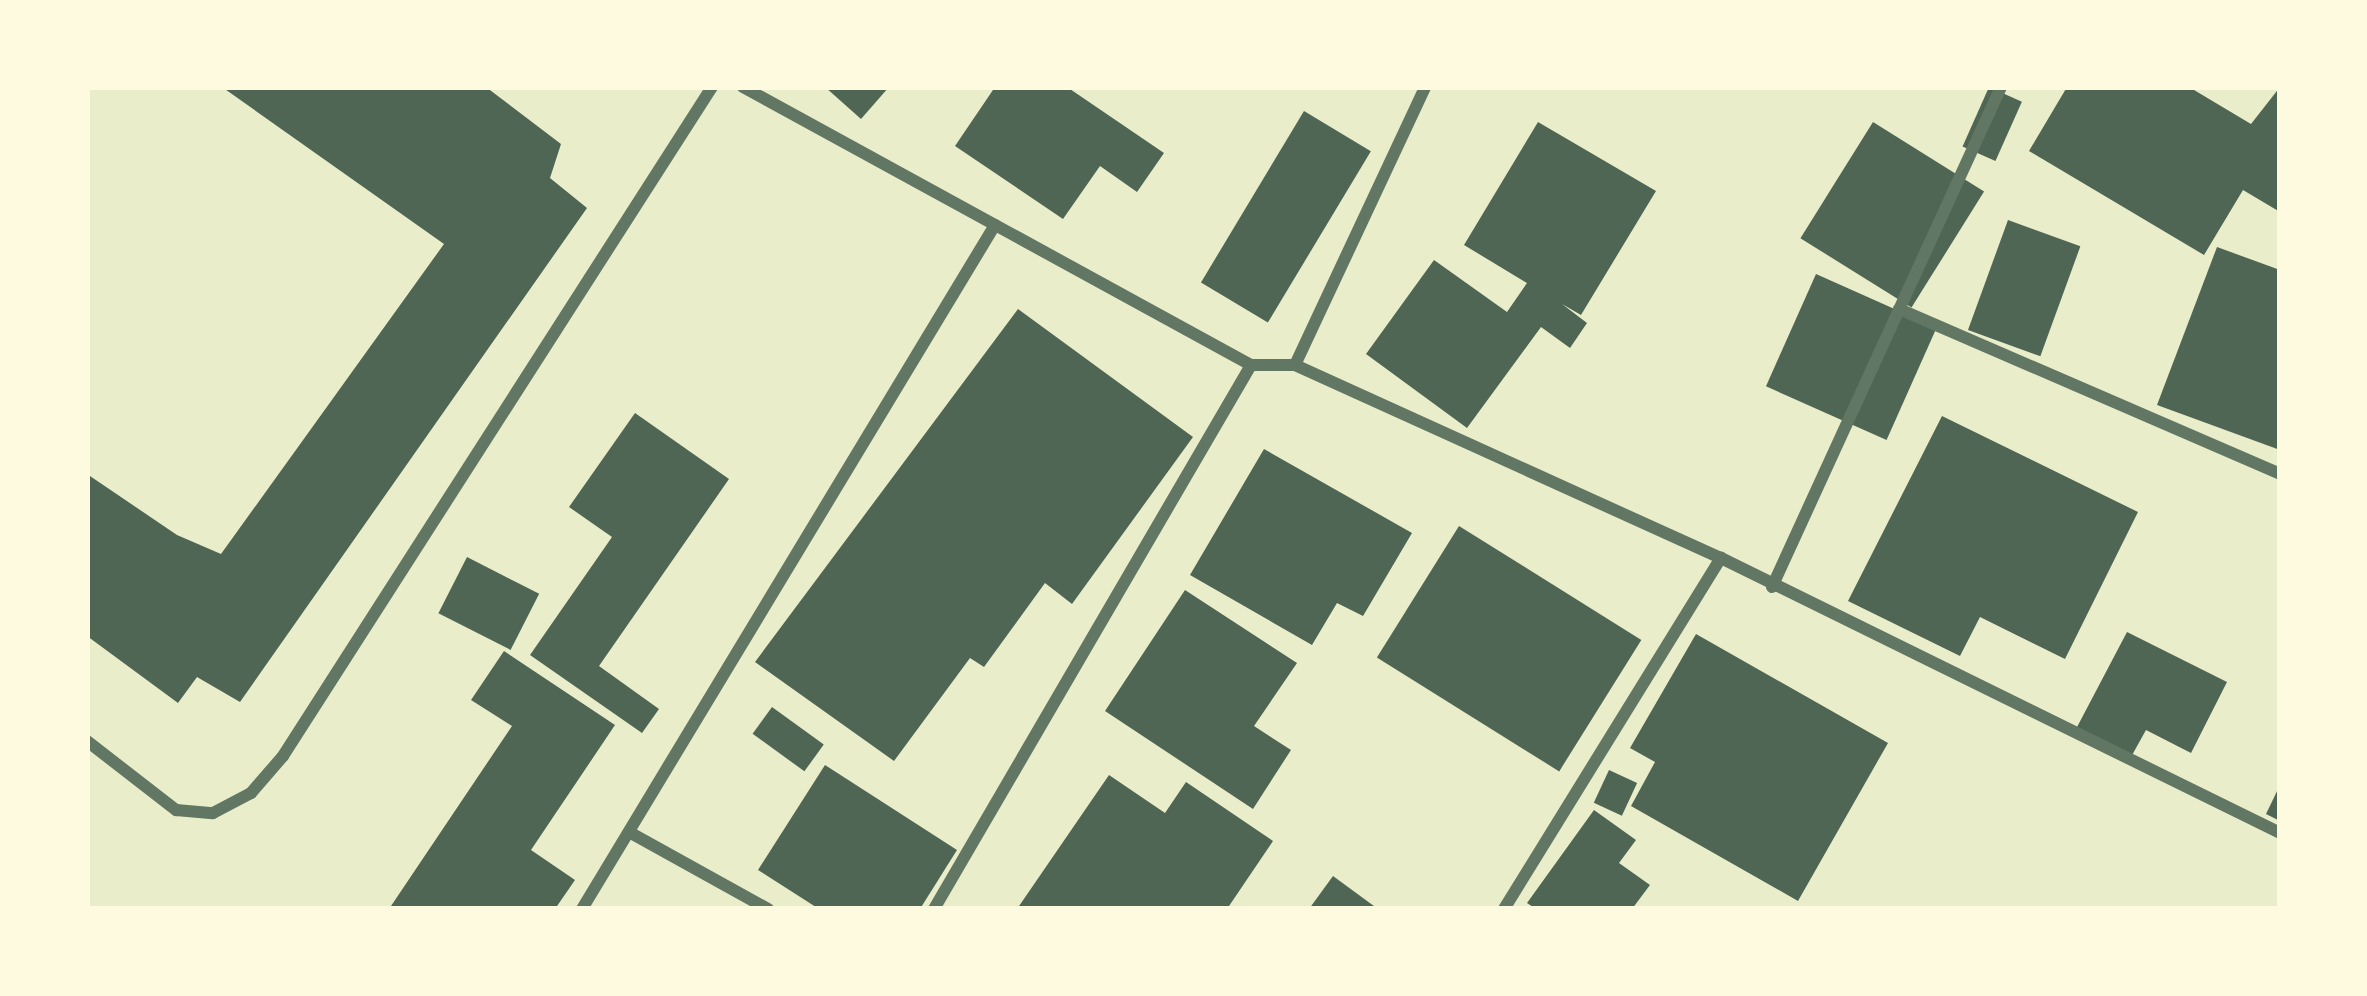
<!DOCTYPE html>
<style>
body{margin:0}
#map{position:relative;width:2367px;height:996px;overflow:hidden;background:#e9edc9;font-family:Montserrat,sans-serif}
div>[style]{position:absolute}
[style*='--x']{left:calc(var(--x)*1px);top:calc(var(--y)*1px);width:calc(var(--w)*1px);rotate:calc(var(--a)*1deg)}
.building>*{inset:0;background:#4f6655;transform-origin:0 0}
.minor>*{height:12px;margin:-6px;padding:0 6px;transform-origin:6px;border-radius:6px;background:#617663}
span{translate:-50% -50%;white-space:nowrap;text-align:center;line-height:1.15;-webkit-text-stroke:9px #fefae0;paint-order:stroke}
.frame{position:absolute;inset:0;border:90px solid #fefae0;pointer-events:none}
</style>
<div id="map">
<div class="building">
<div style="clip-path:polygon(222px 87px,486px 87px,561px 144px,550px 178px,587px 208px,240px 702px,197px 677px,178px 703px,87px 636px,87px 474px,177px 535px,221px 554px,444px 244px)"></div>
<div style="clip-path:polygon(825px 87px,889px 87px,861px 119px)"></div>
<div style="clip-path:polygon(995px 87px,1067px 87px,1164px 153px,1137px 192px,1100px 166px,1063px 219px,955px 146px)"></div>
<div style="left:1989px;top:87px;width:36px;height:65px;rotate:24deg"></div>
<div style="clip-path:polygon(2067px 87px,2189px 87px,2251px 124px,2280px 87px,2280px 212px,2243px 190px,2204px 255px,2029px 151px)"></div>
<div style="left:1304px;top:111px;width:78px;height:200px;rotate:31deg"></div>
<div style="clip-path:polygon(1538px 122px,1656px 191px,1581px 315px,1562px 304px,1587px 323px,1570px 348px,1541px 327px,1467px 428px,1366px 354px,1434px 260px,1507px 312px,1527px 283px,1464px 245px)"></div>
<div style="left:1873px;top:122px;width:131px;height:137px;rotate:32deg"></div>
<div style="left:2008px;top:220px;width:77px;height:117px;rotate:20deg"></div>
<div style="clip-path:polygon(2217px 247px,2280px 270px,2280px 450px,2157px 405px)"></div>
<div style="left:1816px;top:274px;width:132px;height:123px;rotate:24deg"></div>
<div style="clip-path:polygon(1018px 309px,1193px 437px,1072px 604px,1045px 583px,984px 667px,970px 658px,894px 761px,755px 662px)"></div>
<div style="clip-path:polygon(635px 413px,729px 479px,599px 666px,659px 709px,642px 733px,530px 655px,612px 537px,569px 507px)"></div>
<div style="clip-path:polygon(1942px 416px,2138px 512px,2065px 659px,1980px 617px,1960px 656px,1848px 601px)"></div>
<div style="clip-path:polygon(1264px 449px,1412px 533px,1363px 616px,1337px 603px,1312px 645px,1190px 575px)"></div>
<div style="left:1459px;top:526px;width:215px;height:155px;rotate:32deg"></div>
<div style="left:467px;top:557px;width:81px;height:63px;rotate:27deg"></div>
<div style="clip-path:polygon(1185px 590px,1297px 663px,1254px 726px,1291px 750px,1253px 809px,1105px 711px)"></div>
<div style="clip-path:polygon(2127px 632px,2227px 682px,2191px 753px,2146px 730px,2131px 757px,2076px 729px)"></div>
<div style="clip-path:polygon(1696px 634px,1888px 743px,1798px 901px,1631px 806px,1655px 762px,1630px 748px)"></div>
<div style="clip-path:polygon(504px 651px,615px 725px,531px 850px,575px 880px,555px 909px,389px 909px,512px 726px,471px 700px)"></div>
<div style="left:772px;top:707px;width:64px;height:33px;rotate:36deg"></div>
<div style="clip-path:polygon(825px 765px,957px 850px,920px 909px,819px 909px,758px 870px)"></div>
<div style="left:1609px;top:770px;width:31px;height:36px;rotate:25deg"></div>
<div style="clip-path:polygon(1109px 775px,1165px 813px,1186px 782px,1273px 841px,1227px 909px,1017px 909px)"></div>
<div style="clip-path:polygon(2280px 785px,2280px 821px,2266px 814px)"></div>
<div style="clip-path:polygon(1594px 810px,1636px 840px,1619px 863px,1650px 885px,1632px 909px,1536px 909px,1527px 903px)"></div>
<div style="clip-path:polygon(1333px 876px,1378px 909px,1309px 909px)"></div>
</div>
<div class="minor">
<div style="--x:743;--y:87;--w:579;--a:28.69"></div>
<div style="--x:1251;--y:365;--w:44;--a:0"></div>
<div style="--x:1295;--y:365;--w:468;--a:24.4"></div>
<div style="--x:1721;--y:558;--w:623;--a:26.19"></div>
<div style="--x:1899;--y:309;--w:415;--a:23.4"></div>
<div style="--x:1295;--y:365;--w:307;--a:-64.9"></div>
<div style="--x:1772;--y:587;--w:550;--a:-65.39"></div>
<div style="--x:87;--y:741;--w:113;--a:37.8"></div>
<div style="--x:176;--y:810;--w:37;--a:5"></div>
<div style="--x:213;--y:813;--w:43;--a:-27.8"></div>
<div style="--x:251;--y:793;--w:49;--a:-49.1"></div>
<div style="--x:283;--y:756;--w:795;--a:-57.33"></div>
<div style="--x:629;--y:832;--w:159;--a:29"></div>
<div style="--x:582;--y:909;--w:799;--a:-58.88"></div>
<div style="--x:934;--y:909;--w:630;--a:-59.77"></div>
<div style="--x:1504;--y:909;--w:413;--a:-58.3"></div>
</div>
<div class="frame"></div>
</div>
